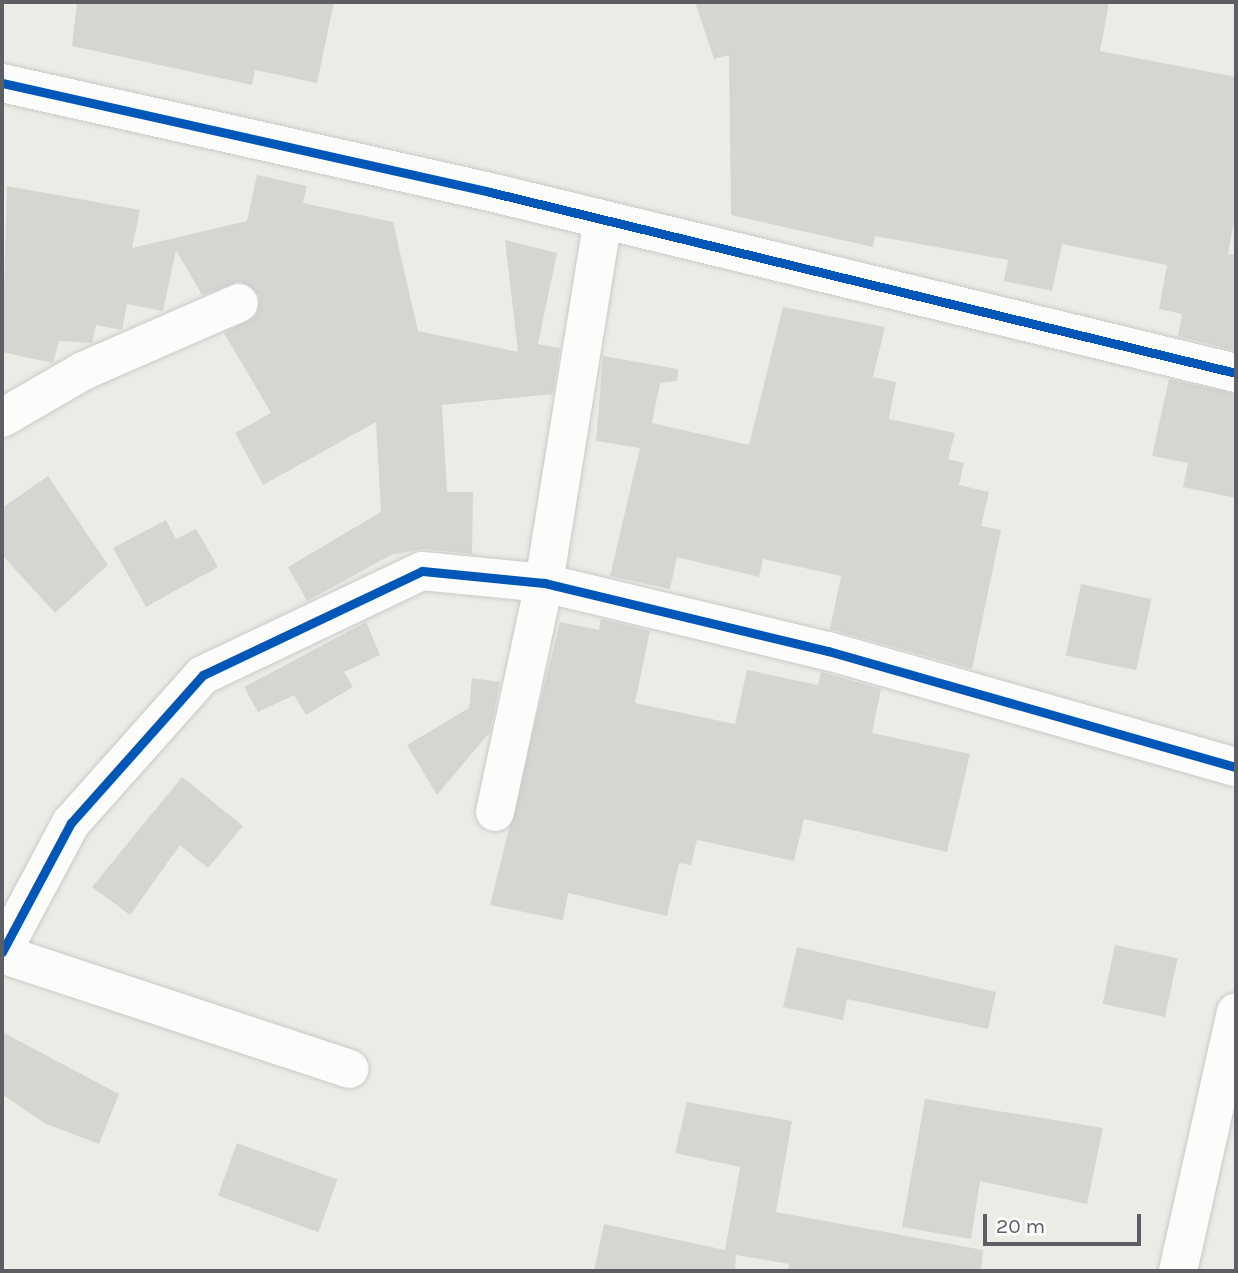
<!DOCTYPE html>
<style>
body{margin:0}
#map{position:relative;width:1238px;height:1273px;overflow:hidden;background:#ecece7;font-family:Karla,sans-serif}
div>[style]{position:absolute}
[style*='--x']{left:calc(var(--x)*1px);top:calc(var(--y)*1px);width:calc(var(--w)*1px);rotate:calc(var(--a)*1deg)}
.building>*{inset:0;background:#d6d5d2;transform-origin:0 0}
.roads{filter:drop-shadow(0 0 2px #c9c9c7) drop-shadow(0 0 2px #c9c9c7)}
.minor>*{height:38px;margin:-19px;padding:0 19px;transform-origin:19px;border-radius:19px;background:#fcfcfb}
.cycleway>*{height:9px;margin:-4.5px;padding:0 4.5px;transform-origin:4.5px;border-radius:4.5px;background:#0057b8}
span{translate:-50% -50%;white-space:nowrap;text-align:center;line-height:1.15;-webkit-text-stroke:5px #fff;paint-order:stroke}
.frame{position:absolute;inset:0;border:4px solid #5d5e64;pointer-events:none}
.scale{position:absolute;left:983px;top:1214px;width:158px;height:32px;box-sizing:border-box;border:4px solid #5d5e64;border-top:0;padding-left:9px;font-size:21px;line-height:24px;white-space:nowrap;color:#5d5e64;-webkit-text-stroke:5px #fff;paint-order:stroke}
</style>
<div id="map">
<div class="building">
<div style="clip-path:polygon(77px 2px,334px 2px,317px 83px,255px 70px,252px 85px,72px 46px)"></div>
<div style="clip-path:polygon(695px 2px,1109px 2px,1100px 51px,1236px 77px,1236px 211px,1228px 254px,1236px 255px,1236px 351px,1178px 336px,1182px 314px,1159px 309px,1167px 265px,1062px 244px,1052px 291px,1004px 281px,1008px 260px,875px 236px,873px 247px,731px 215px,729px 55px,714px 59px)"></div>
<div style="clip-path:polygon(257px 175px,307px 186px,303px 203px,393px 222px,418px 331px,518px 352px,505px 240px,557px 253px,538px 344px,560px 348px,553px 394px,442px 405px,447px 492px,473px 492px,472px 554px,424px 549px,391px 555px,307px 601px,288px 567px,381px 512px,376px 422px,263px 485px,235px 433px,271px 413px,224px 333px,256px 316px,259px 295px,241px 281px,202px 295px,176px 250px,163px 311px,127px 304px,122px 330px,96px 325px,92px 343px,59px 341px,53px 363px,2px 352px,7px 186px,140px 210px,132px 248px,247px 221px)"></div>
<div style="clip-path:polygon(783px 307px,885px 327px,873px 377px,896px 382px,889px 419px,955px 433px,948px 459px,964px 463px,959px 485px,989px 492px,981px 526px,1001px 530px,972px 669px,830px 629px,841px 576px,763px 559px,759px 577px,677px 557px,670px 589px,610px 576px,640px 448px,596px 441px,603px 356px,678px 369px,677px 381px,660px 383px,652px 423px,749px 445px)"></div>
<div style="clip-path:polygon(1169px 379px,1236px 394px,1236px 498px,1183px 487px,1188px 463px,1152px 456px)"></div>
<div style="clip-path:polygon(48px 476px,108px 565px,55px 613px,2px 555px,2px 508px)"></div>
<div style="clip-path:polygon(166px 520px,176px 539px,196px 529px,218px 567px,146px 607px,113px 548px)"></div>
<div style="left:1081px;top:584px;width:72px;height:73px;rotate:12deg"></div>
<div style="clip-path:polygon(601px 619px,650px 631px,635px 703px,735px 724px,747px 670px,818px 685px,821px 672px,881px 689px,872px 733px,970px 754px,947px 852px,804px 819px,794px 861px,697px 840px,691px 865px,679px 863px,667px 916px,568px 893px,563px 920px,490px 905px,560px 622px,599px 630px)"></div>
<div style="clip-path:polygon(366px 622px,380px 655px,344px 672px,353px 687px,306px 715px,294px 695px,258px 712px,244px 687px)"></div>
<div style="clip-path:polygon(472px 678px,500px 682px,490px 732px,437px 795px,407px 745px,469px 708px)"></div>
<div style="clip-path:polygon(182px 777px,243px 826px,208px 868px,180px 845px,130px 915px,92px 887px)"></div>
<div style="left:1115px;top:945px;width:64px;height:60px;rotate:12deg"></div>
<div style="clip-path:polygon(797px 947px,996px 992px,988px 1029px,847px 999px,843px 1020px,783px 1007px)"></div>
<div style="clip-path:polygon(2px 1032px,119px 1094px,99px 1144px,44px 1123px,2px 1094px)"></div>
<div style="clip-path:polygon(925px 1099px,1103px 1128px,1087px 1204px,980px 1181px,971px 1239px,902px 1227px)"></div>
<div style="clip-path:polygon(687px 1102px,792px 1121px,776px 1212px,983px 1250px,981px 1271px,788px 1271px,789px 1264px,736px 1255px,735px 1271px,594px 1271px,604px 1224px,725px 1250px,740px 1167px,675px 1153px)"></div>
<div style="left:237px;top:1143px;width:107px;height:56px;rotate:20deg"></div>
</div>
<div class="roads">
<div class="minor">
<div style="--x:2;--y:83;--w:500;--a:12.59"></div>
<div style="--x:490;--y:192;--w:768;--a:13.64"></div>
<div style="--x:2;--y:418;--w:94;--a:-30.1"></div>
<div style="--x:83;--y:371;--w:170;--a:-23.6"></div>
<div style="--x:495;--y:812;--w:234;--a:-77.9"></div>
<div style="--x:544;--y:583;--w:368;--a:-80.8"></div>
<div style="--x:2;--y:952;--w:146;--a:-61.9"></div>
<div style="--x:71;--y:823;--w:198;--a:-48.3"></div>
<div style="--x:203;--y:675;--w:242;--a:-25.4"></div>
<div style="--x:422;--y:571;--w:123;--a:5.6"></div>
<div style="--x:544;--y:583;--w:292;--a:13.5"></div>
<div style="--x:828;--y:651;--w:424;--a:15.9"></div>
<div style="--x:2;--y:954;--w:366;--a:18.3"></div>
<div style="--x:1178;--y:1271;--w:265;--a:-77.4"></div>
</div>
</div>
<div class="cycleway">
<div style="--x:2;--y:83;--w:500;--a:12.59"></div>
<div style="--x:490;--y:192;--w:768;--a:13.64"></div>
<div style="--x:2;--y:952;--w:146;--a:-61.9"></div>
<div style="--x:71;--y:823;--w:198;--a:-48.3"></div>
<div style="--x:203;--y:675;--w:242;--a:-25.4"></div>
<div style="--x:422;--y:571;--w:123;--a:5.6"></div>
<div style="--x:544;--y:583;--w:292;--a:13.5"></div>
<div style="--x:828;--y:651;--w:424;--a:15.9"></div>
</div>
<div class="frame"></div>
<div class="scale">20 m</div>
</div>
